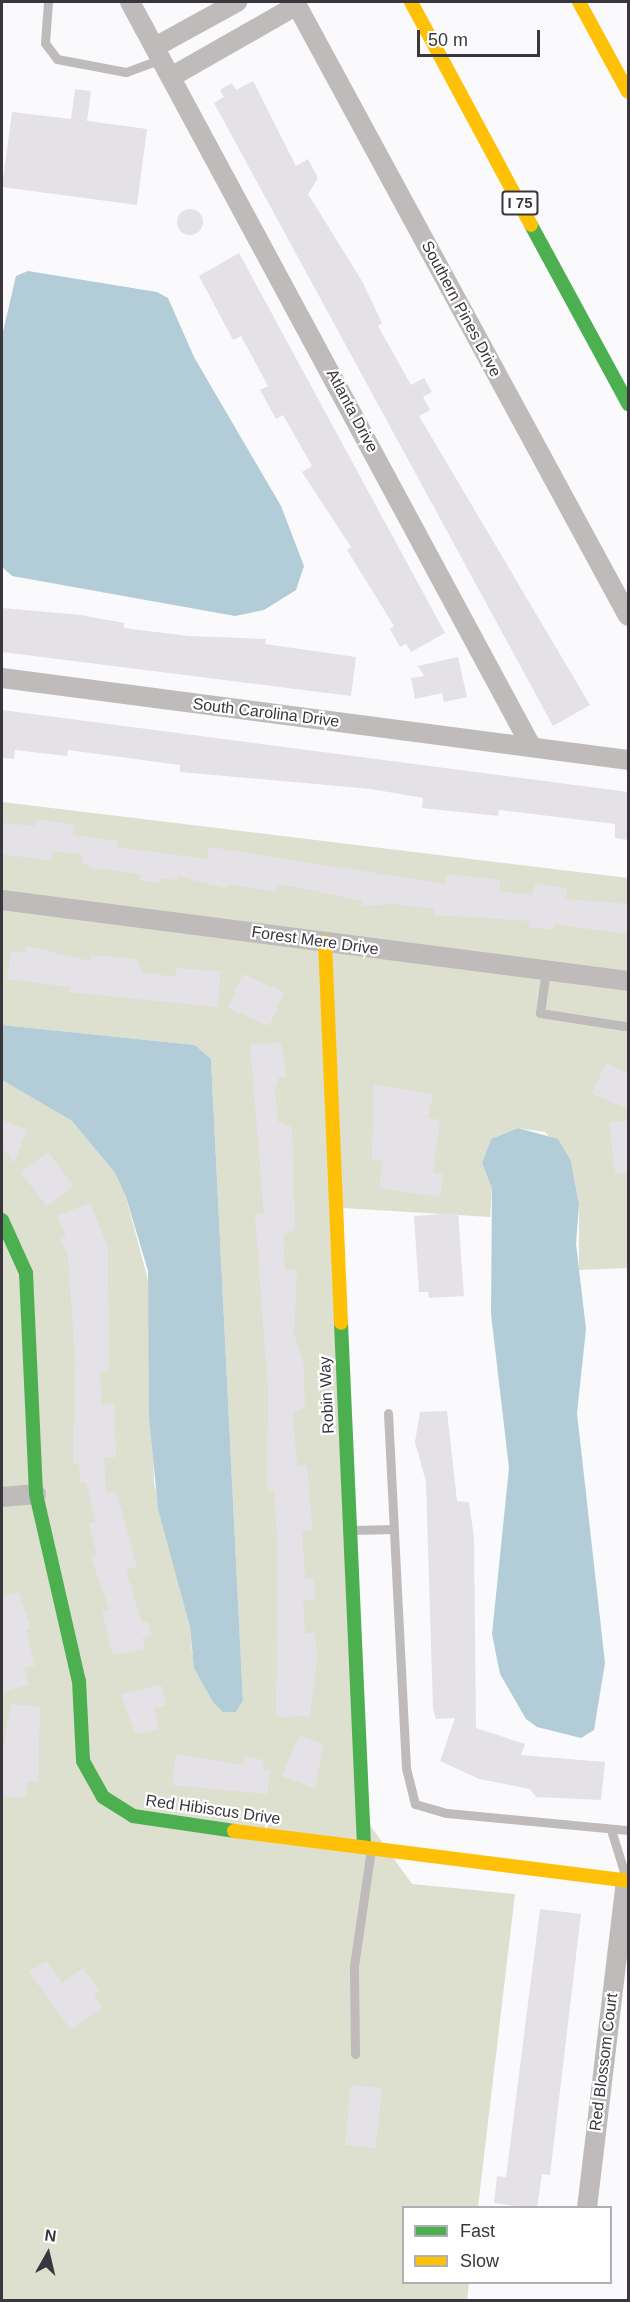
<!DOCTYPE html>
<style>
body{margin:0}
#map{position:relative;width:630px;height:2302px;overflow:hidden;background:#faf9fb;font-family:Arial,sans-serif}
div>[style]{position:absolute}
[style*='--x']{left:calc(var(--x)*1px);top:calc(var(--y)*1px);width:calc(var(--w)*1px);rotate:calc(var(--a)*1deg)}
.forest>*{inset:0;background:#dde0cf}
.water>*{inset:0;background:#b3cdd8}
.building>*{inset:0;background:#e5e2e7;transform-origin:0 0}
.round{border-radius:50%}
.lane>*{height:9px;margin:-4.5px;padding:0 4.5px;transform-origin:4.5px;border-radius:4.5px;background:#bebbba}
.street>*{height:20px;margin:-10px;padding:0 10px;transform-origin:10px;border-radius:10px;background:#bebbba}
.fast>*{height:14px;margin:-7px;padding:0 7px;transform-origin:7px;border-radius:7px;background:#4caf50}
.slow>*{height:14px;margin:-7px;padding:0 7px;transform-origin:7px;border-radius:7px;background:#ffc107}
span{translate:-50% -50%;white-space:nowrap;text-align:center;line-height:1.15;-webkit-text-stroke:4.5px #fff;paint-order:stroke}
.shield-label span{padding:2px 4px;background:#fff;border:2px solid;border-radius:4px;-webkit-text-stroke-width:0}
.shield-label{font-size:15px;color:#3a363e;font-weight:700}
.street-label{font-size:16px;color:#3a363e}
.frame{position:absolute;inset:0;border:3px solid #3a363e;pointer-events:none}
.legend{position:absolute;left:402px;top:2206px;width:210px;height:78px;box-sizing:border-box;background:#fff;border:2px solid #b0afb2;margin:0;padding:8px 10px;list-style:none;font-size:18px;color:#3a363e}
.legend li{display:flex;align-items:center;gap:12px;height:30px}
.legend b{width:30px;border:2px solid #b0afb2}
.north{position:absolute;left:18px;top:2224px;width:60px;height:60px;-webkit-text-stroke:4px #fff;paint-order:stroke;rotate:8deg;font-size:16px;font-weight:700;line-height:24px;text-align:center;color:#3a363e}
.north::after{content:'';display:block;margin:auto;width:21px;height:27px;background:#3a363e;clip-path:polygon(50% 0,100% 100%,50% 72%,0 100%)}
.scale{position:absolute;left:417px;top:30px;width:123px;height:27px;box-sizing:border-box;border:3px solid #3a363e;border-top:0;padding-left:8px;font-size:18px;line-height:21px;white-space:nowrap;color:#3a363e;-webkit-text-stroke:4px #fff;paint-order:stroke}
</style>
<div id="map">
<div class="forest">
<div style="clip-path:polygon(2px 802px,628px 878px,628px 1268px,579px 1270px,579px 1203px,571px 1161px,545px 1132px,518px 1128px,491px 1139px,482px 1163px,492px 1189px,490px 1217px,343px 1208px,362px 1814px,412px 1884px,515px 1894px,478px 2207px,404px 2208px,404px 2282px,469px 2283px,467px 2300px,2px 2299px,2px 1080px,72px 1121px,115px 1173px,126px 1197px,149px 1284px,154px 1484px,190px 1627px,192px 1653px,236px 1712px,243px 1701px,211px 1059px,195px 1045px,2px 1025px)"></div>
</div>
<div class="water">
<div style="clip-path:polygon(28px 271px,157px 292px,168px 298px,194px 357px,281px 506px,304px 566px,296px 590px,264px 610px,235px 616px,12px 576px,2px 567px,2px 336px,16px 276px)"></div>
<div style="clip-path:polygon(2px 1025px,195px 1045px,211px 1059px,243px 1701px,236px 1712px,223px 1712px,213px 1702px,194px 1668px,190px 1627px,158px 1509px,149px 1416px,148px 1271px,126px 1197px,115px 1173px,72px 1121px,2px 1080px)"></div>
<div style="clip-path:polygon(518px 1128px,558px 1139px,571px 1161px,579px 1204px,576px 1244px,586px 1329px,577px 1413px,605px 1663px,594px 1730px,581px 1738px,537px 1727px,526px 1719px,500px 1674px,492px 1634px,509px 1468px,491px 1314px,492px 1189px,482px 1163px,491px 1139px)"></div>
</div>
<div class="building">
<div style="clip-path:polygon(253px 81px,296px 166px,308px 159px,318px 178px,308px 194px,362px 281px,382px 323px,378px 326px,411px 385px,424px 378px,432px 392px,423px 397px,430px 410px,419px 416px,590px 705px,553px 726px,214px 103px,224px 97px,220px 90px,232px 83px,236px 90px)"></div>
<div style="clip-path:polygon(75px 89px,91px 91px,87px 121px,147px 129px,137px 205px,2px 187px,12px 112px,71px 119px)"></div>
<div class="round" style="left:177px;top:209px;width:26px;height:26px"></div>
<div style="clip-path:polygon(239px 253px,445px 633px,411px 652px,406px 644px,400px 647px,390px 629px,394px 626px,347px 550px,351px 547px,302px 472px,312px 466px,283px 415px,276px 419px,260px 390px,268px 386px,241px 336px,233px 340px,199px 276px)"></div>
<div style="clip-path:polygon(2px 608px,81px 615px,124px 623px,124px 628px,188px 636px,266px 639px,265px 644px,356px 657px,351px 696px,2px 652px)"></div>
<div style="clip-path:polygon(458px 657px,467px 697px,444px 702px,442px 693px,415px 699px,411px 678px,424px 676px,418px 666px)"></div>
<div style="clip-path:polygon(2px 710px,628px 792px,628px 840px,615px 838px,615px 824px,499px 810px,498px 816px,422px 808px,423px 798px,371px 789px,180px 772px,180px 765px,68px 750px,67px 756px,15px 750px,14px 759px,2px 758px)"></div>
<div style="clip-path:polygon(36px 819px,74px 825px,73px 835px,118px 841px,117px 847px,207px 859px,209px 847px,445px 884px,447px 874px,500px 880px,499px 891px,533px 895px,535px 884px,567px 888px,566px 899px,628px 904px,627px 934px,554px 924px,553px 930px,529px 927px,530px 921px,434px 915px,434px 909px,395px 904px,362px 906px,362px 901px,292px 886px,277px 886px,276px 891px,227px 885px,227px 889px,178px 876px,178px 880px,160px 878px,160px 883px,139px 880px,140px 874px,94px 868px,82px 863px,83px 855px,53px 851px,52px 861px,2px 854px,2px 823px,35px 826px)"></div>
<div style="clip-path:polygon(26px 946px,91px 961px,91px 955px,137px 959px,142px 972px,175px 977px,176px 968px,221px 971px,217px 1007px,69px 992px,70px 987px,7px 979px,11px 951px,25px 953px)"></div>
<div style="left:243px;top:974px;width:45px;height:37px;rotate:24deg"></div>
<div style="clip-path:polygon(281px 1043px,287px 1077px,279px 1077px,275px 1089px,278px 1122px,292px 1127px,294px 1192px,295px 1229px,283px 1236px,285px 1270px,297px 1270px,294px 1333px,303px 1360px,305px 1406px,293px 1413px,297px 1466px,307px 1465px,311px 1510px,312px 1531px,302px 1531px,305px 1578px,314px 1578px,314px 1600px,303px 1600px,305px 1633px,315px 1633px,317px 1657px,310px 1716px,276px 1717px,278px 1554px,274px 1491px,267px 1491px,268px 1391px,255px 1214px,264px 1214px,250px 1044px)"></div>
<div style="clip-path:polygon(606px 1063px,628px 1073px,628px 1109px,592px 1094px)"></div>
<div style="clip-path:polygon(374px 1084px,433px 1094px,428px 1118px,440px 1120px,433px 1173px,443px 1174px,440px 1197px,379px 1188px,383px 1161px,372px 1159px)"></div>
<div style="clip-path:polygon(2px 1120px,27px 1130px,14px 1163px,2px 1147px)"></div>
<div style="clip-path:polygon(628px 1121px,628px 1173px,615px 1174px,609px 1122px)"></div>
<div style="left:48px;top:1152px;width:43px;height:34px;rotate:53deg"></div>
<div style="clip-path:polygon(90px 1203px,108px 1247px,109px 1371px,100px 1372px,102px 1404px,114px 1403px,116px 1457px,104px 1458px,106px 1493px,116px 1491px,137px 1567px,126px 1570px,142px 1623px,148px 1622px,151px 1635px,142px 1638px,145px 1648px,113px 1656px,102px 1611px,109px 1609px,91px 1557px,97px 1555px,89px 1524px,96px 1522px,86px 1482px,80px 1483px,79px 1463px,73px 1464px,75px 1359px,68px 1256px,60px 1239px,66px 1236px,57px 1216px)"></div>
<div style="clip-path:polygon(458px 1213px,464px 1296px,429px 1298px,428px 1292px,419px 1292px,414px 1216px)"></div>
<div style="clip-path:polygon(447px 1411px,457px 1501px,469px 1502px,474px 1538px,476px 1728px,525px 1744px,521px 1755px,605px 1762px,601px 1800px,536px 1797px,530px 1789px,479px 1779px,440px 1761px,455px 1718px,436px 1719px,433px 1709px,426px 1482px,415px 1442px,420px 1412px)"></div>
<div style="clip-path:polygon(18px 1592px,31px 1629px,26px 1630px,35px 1666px,24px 1668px,28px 1685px,2px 1692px,2px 1596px)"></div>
<div style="clip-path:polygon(161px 1685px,166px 1706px,154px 1708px,159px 1729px,135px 1734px,121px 1694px)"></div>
<div style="clip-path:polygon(11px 1704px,40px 1707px,38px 1782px,27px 1781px,26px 1798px,2px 1796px,2px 1755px)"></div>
<div style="clip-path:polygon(299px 1735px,323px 1744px,315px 1789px,282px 1776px)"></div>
<div style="clip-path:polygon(176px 1754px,244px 1765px,245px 1757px,264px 1760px,262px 1770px,270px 1770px,267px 1794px,172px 1785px)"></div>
<div style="clip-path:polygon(540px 1909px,581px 1914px,550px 2175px,542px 2174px,537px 2208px,530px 2208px,494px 2203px,497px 2176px,506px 2177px)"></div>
<div style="clip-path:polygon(46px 1961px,62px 1983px,83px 1968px,99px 1991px,94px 1997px,102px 2008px,71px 2030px,29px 1972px)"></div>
<div style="left:351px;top:2085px;width:31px;height:60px;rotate:6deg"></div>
</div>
<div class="lane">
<div style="--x:48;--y:2;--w:41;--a:94.2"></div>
<div style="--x:45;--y:43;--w:20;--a:53"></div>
<div style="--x:57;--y:59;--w:70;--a:10.7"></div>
<div style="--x:126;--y:72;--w:37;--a:-20"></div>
<div style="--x:546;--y:970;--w:43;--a:97.9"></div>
<div style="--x:540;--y:1013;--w:85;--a:8.8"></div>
<div style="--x:388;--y:1413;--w:355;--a:87.1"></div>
<div style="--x:406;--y:1768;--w:37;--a:76"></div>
<div style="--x:415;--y:1804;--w:33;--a:16"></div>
<div style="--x:447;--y:1813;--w:182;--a:5.4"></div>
<div style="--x:352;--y:1530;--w:42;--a:-1.4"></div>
<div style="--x:612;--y:1833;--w:47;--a:72.7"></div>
<div style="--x:355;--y:2054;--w:88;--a:-90.7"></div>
<div style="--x:354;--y:1966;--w:117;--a:-81.7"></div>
</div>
<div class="street">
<div style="--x:130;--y:2;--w:845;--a:61.68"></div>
<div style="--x:295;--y:2;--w:698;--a:61.53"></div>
<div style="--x:155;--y:47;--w:94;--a:-28.8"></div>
<div style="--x:171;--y:77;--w:145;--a:-29.7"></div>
<div style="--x:2;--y:678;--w:631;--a:7.46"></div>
<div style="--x:2;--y:900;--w:631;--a:7.37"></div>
<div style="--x:2;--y:1497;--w:34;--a:-5"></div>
<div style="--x:587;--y:2208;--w:330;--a:-83.2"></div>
</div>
<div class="fast">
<div style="--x:531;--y:225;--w:204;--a:61.5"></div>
<div style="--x:2;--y:1220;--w:58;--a:65.6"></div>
<div style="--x:26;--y:1273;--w:221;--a:87.4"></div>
<div style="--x:36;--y:1494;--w:192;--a:77.1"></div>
<div style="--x:79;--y:1681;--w:80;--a:87.1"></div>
<div style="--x:83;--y:1761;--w:41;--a:60.9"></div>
<div style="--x:103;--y:1797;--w:36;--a:32"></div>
<div style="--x:133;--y:1816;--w:102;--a:8.4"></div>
<div style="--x:341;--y:1323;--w:524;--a:87.48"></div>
</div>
<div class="slow">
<div style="--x:411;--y:2;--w:253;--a:61.7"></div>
<div style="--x:579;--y:2;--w:102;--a:61.4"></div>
<div style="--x:325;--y:942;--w:381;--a:87.6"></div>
<div style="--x:234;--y:1831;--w:397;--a:7.2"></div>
</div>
<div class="shield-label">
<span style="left:520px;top:203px">I 75</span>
</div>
<div class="street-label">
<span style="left:461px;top:309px;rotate:62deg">Southern Pines Drive</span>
<span style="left:352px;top:411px;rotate:62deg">Atlanta Drive</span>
<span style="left:266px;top:713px;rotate:7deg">South Carolina Drive</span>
<span style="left:315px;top:941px;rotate:8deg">Forest Mere Drive</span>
<span style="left:327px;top:1395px;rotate:-93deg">Robin Way</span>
<span style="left:213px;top:1810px;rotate:8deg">Red Hibiscus Drive</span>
<span style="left:604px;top:2062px;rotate:-83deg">Red Blossom Court</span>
</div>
<div class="frame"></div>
<ul class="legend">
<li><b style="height:8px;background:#4caf50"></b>Fast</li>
<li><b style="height:8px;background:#ffc107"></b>Slow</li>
</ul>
<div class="north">N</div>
<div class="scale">50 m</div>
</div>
